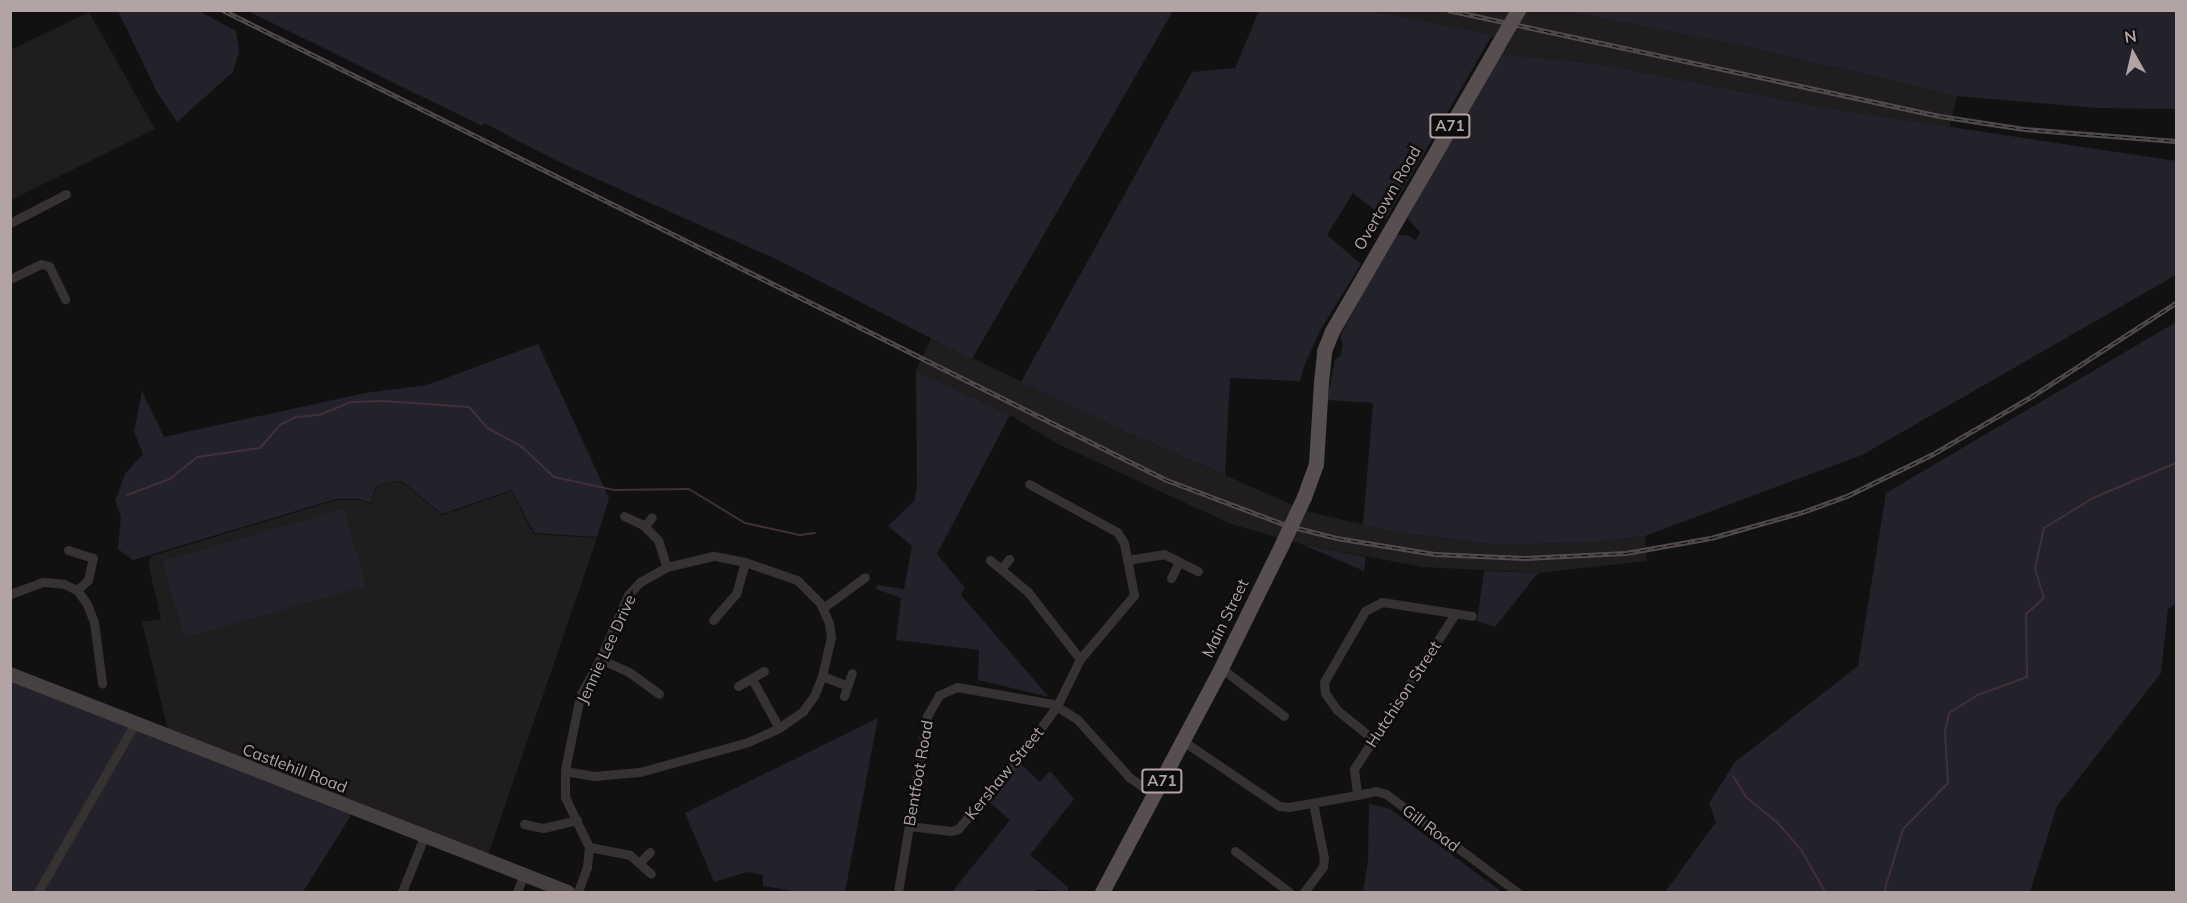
<!DOCTYPE html>
<style>
body{margin:0}
#map{position:relative;width:2187px;height:903px;overflow:hidden;background:#121111;font-family:Mulish,sans-serif}
div>[style]{position:absolute}
[style*='--x']{left:calc(var(--x)*1px);top:calc(var(--y)*1px);width:calc(var(--w)*1px);rotate:calc(var(--a)*1deg)}
.built>*{inset:0;background:#1f1d1d}
.green>*{inset:0;background:#23212a;transform-origin:0 0}
.stream>*{height:2px;margin:-1px;padding:0 1px;transform-origin:1px;border-radius:1px;background:#413037}
.minor>*{height:9px;margin:-4.5px;padding:0 4.5px;transform-origin:4.5px;border-radius:4.5px;background:#373232}
.secondary>*{height:14px;margin:-7px;padding:0 7px;transform-origin:7px;border-radius:7px;background:#474041}
.primary>*{height:15px;margin:-7.5px;padding:0 7.5px;transform-origin:7.5px;border-radius:7.5px;background:#564e4f}
.rail>*{height:4.5px;margin-top:-2.25px;transform-origin:0;background:repeating-linear-gradient(90deg,#0d0c0c 0 7px,#524b4c 0 14px);box-sizing:border-box;border-block:2px solid #524b4c}
.primary-bridge>*{height:15px;margin:-7.5px;padding:0 7.5px;transform-origin:7.5px;border-radius:7.5px;background:#564e4f}
span{translate:-50% -50%;white-space:nowrap;text-align:center;line-height:1.15;-webkit-text-stroke:5px #0d0c0c;paint-order:stroke}
.shield-label span{padding:2px 4px;background:#0d0c0c;border:2px solid;border-radius:4px;-webkit-text-stroke-width:0}
.shield-label{font-size:15px;color:#b2a3a5;font-weight:700}
.street-label{font-size:16px;color:#b2a3a5}
.frame{position:absolute;inset:0;border:12px solid #b2a3a5;pointer-events:none}
.north{position:absolute;left:2103px;top:24px;width:60px;height:60px;-webkit-text-stroke:4px #0d0c0c;paint-order:stroke;rotate:352deg;font-size:16px;font-weight:700;line-height:24px;text-align:center;color:#b2a3a5}
.north::after{content:'';display:block;margin:auto;width:21px;height:27px;background:#b2a3a5;clip-path:polygon(50% 0,100% 100%,50% 72%,0 100%)}
</style>
<div id="map">
<div class="built">
<div style="clip-path:polygon(1371px 11px,1566px 11px,1748px 47px,1957px 96px,1950px 127px,1832px 109px,1594px 63px,1499px 54px,1508px 41px)"></div>
<div style="clip-path:polygon(89px 12px,155px 129px,11px 200px,11px 50px)"></div>
<div style="clip-path:polygon(931px 338px,1122px 430px,1309px 512px,1400px 533px,1500px 545px,1595px 542px,1645px 536px,1647px 561px,1538px 573px,1423px 567px,1301px 544px,1231px 524px,1056px 443px,1010px 415px,916px 371px)"></div>
<div style="clip-path:polygon(390px 481px,403px 483px,442px 515px,512px 491px,533px 534px,597px 538px,488px 855px,168px 730px,142px 622px,161px 619px,150px 571px,149px 562px,152px 556px,336px 500px,359px 500px,371px 504px,377px 486px)"></div>
</div>
<div class="green">
<div style="clip-path:polygon(118px 11px,199px 11px,236px 31px,239px 52px,233px 72px,177px 122px,157px 92px)"></div>
<div style="clip-path:polygon(248px 11px,1173px 10px,1173px 11px,972px 359px,776px 259px,561px 163px,484px 123px,482px 126px)"></div>
<div style="clip-path:polygon(1259px 11px,1371px 11px,1492px 35px,1386px 219px,1353px 193px,1327px 235px,1361px 264px,1321px 329px,1304px 366px,1300px 381px,1230px 378px,1225px 475px,1122px 430px,1021px 382px,1192px 72px,1235px 68px)"></div>
<div style="clip-path:polygon(1566px 11px,2176px 11px,2176px 109px,2096px 108px,1957px 96px,1748px 47px)"></div>
<div style="clip-path:polygon(1499px 54px,1594px 63px,1832px 109px,2176px 161px,2176px 275px,1862px 455px,1645px 536px,1595px 542px,1500px 545px,1400px 533px,1363px 525px,1373px 403px,1327px 400px,1335px 360px,1340px 356px,1343px 345px,1340px 336px,1395px 235px,1406px 235px,1416px 240px,1420px 232px,1407px 218px)"></div>
<div style="clip-path:polygon(2176px 322px,2176px 604px,2168px 609px,2161px 673px,2057px 806px,2030px 892px,1665px 892px,1716px 822px,1709px 803px,1735px 762px,1858px 666px,1886px 493px)"></div>
<div style="clip-path:polygon(538px 344px,609px 498px,597px 537px,534px 533px,512px 490px,442px 514px,403px 482px,390px 481px,376px 486px,371px 503px,359px 499px,336px 499px,133px 560px,118px 549px,121px 516px,115px 501px,125px 474px,143px 454px,134px 432px,142px 391px,164px 437px,365px 393px,427px 385px)"></div>
<div style="clip-path:polygon(916px 371px,1010px 415px,937px 554px,965px 588px,961px 595px,1049px 697px,978px 680px,979px 650px,896px 640px,901px 598px,876px 589px,877px 585px,904px 589px,912px 546px,888px 526px,914px 501px,917px 487px)"></div>
<div style="left:344px;top:509px;width:80px;height:189px;rotate:74deg"></div>
<div style="clip-path:polygon(1301px 544px,1366px 557px,1364px 571px)"></div>
<div style="clip-path:polygon(1484px 571px,1538px 573px,1495px 627px,1477px 621px)"></div>
<div style="clip-path:polygon(10px 680px,349px 813px,350px 817px,303px 892px,11px 892px)"></div>
<div style="clip-path:polygon(878px 718px,845px 892px,799px 892px,763px 886px,763px 875px,747px 872px,714px 882px,685px 813px)"></div>
<div style="clip-path:polygon(1020px 763px,1040px 782px,1050px 771px,1074px 799px,1030px 855px,1068px 887px,1068px 892px,1037px 889px,1036px 892px,952px 892px,1010px 820px,988px 801px)"></div>
<div style="clip-path:polygon(1369px 804px,1390px 809px,1502px 892px,1363px 892px,1368px 861px)"></div>
</div>
<div class="stream">
<div style="--x:127;--y:495;--w:46;--a:-20.4"></div>
<div style="--x:170;--y:479;--w:35;--a:-39"></div>
<div style="--x:197;--y:457;--w:64;--a:-8.1"></div>
<div style="--x:260;--y:448;--w:30;--a:-49"></div>
<div style="--x:280;--y:425;--w:18;--a:-27"></div>
<div style="--x:296;--y:417;--w:23;--a:-5"></div>
<div style="--x:319;--y:415;--w:35;--a:-22"></div>
<div style="--x:352;--y:402;--w:32;--a:-2"></div>
<div style="--x:384;--y:401;--w:85;--a:4"></div>
<div style="--x:469;--y:407;--w:28;--a:49"></div>
<div style="--x:487;--y:428;--w:38;--a:28"></div>
<div style="--x:521;--y:446;--w:45;--a:43.2"></div>
<div style="--x:554;--y:477;--w:61;--a:12.2"></div>
<div style="--x:614;--y:490;--w:75;--a:-0.8"></div>
<div style="--x:689;--y:489;--w:66;--a:31.3"></div>
<div style="--x:745;--y:523;--w:56;--a:12.3"></div>
<div style="--x:800;--y:535;--w:15;--a:-8"></div>
<div style="--x:1733;--y:776;--w:25;--a:58"></div>
<div style="--x:1746;--y:797;--w:38;--a:39"></div>
<div style="--x:1776;--y:821;--w:40;--a:49"></div>
<div style="--x:1802;--y:851;--w:47;--a:60.7"></div>
<div style="--x:1884;--y:892;--w:66;--a:-73.2"></div>
<div style="--x:1903;--y:829;--w:64;--a:-45.6"></div>
<div style="--x:1948;--y:783;--w:51;--a:-93.4"></div>
<div style="--x:1945;--y:732;--w:19;--a:-78"></div>
<div style="--x:1949;--y:713;--w:34;--a:-32"></div>
<div style="--x:1978;--y:695;--w:52;--a:-20.2"></div>
<div style="--x:2027;--y:677;--w:63;--a:-90.9"></div>
<div style="--x:2026;--y:614;--w:24;--a:-42"></div>
<div style="--x:2044;--y:598;--w:31;--a:-107"></div>
<div style="--x:2035;--y:568;--w:41;--a:-77.3"></div>
<div style="--x:2044;--y:528;--w:57;--a:-31.5"></div>
<div style="--x:2093;--y:498;--w:90;--a:-22.9"></div>
</div>
<div class="minor">
<div style="--x:10;--y:223;--w:63;--a:-27.4"></div>
<div style="--x:10;--y:279;--w:34;--a:-26"></div>
<div style="--x:41;--y:264;--w:8;--a:14"></div>
<div style="--x:49;--y:266;--w:37;--a:64"></div>
<div style="--x:624;--y:516;--w:21;--a:25"></div>
<div style="--x:643;--y:525;--w:21;--a:45"></div>
<div style="--x:658;--y:540;--w:28;--a:72"></div>
<div style="--x:645;--y:526;--w:11;--a:-52"></div>
<div style="--x:68;--y:550;--w:26;--a:18"></div>
<div style="--x:93;--y:558;--w:23;--a:103"></div>
<div style="--x:88;--y:580;--w:15;--a:138"></div>
<div style="--x:990;--y:560;--w:50;--a:40.1"></div>
<div style="--x:1028;--y:592;--w:85;--a:52.2"></div>
<div style="--x:1127;--y:560;--w:37;--a:-9"></div>
<div style="--x:1164;--y:554;--w:38;--a:27"></div>
<div style="--x:1001;--y:569;--w:13;--a:-51"></div>
<div style="--x:1171;--y:578;--w:18;--a:-63"></div>
<div style="--x:10;--y:594;--w:35;--a:-20"></div>
<div style="--x:43;--y:582;--w:21;--a:5"></div>
<div style="--x:64;--y:584;--w:14;--a:25"></div>
<div style="--x:77;--y:590;--w:17;--a:54"></div>
<div style="--x:87;--y:604;--w:19;--a:69"></div>
<div style="--x:94;--y:622;--w:62;--a:82.5"></div>
<div style="--x:823;--y:608;--w:52;--a:-36.4"></div>
<div style="--x:1455;--y:614;--w:185;--a:123.1"></div>
<div style="--x:1354;--y:769;--w:26;--a:83"></div>
<div style="--x:1357;--y:795;--w:19;--a:-12"></div>
<div style="--x:1376;--y:791;--w:10;--a:17"></div>
<div style="--x:1386;--y:794;--w:164;--a:36.8"></div>
<div style="--x:713;--y:620;--w:35;--a:-49"></div>
<div style="--x:736;--y:594;--w:33;--a:-74"></div>
<div style="--x:600;--y:659;--w:32;--a:24"></div>
<div style="--x:629;--y:672;--w:37;--a:36"></div>
<div style="--x:1221;--y:668;--w:79;--a:37.3"></div>
<div style="--x:822;--y:676;--w:26;--a:21"></div>
<div style="--x:752;--y:679;--w:56;--a:61.1"></div>
<div style="--x:738;--y:686;--w:30;--a:-30"></div>
<div style="--x:844;--y:696;--w:24;--a:-71"></div>
<div style="--x:1374;--y:740;--w:48;--a:-141"></div>
<div style="--x:1337;--y:710;--w:21;--a:-125"></div>
<div style="--x:1325;--y:693;--w:11;--a:-95"></div>
<div style="--x:1324;--y:682;--w:82;--a:-60"></div>
<div style="--x:1365;--y:611;--w:19;--a:-28"></div>
<div style="--x:1382;--y:602;--w:91;--a:8.8"></div>
<div style="--x:1183;--y:741;--w:116;--a:34.1"></div>
<div style="--x:1279;--y:806;--w:10;--a:6"></div>
<div style="--x:1289;--y:807;--w:69;--a:-10"></div>
<div style="--x:565;--y:771;--w:29;--a:10"></div>
<div style="--x:594;--y:776;--w:46;--a:-5"></div>
<div style="--x:640;--y:772;--w:112;--a:-15.5"></div>
<div style="--x:748;--y:742;--w:34;--a:-24"></div>
<div style="--x:779;--y:728;--w:29;--a:-35"></div>
<div style="--x:803;--y:711;--w:19;--a:-54"></div>
<div style="--x:814;--y:696;--w:22;--a:-68"></div>
<div style="--x:822;--y:676;--w:40;--a:-77"></div>
<div style="--x:831;--y:637;--w:14;--a:-98"></div>
<div style="--x:829;--y:623;--w:22;--a:-114"></div>
<div style="--x:820;--y:603;--w:33;--a:-135"></div>
<div style="--x:797;--y:580;--w:55;--a:-160.9"></div>
<div style="--x:745;--y:562;--w:33;--a:-169"></div>
<div style="--x:713;--y:556;--w:47;--a:166.6"></div>
<div style="--x:667;--y:567;--w:31;--a:151"></div>
<div style="--x:640;--y:582;--w:18;--a:133"></div>
<div style="--x:628;--y:595;--w:70;--a:113.6"></div>
<div style="--x:600;--y:659;--w:42;--a:118.4"></div>
<div style="--x:580;--y:696;--w:70;--a:101.5"></div>
<div style="--x:566;--y:765;--w:6;--a:99"></div>
<div style="--x:565;--y:771;--w:26;--a:90"></div>
<div style="--x:565;--y:797;--w:55;--a:64.4"></div>
<div style="--x:589;--y:847;--w:20;--a:96"></div>
<div style="--x:587;--y:867;--w:27;--a:110"></div>
<div style="--x:524;--y:824;--w:19;--a:12"></div>
<div style="--x:543;--y:828;--w:35;--a:-13"></div>
<div style="--x:909;--y:826;--w:42;--a:6.8"></div>
<div style="--x:951;--y:831;--w:7;--a:-16"></div>
<div style="--x:958;--y:829;--w:94;--a:-49.7"></div>
<div style="--x:1019;--y:757;--w:64;--a:-53.3"></div>
<div style="--x:1057;--y:706;--w:52;--a:-63.9"></div>
<div style="--x:1080;--y:659;--w:84;--a:-49.8"></div>
<div style="--x:1134;--y:595;--w:53;--a:-100.9"></div>
<div style="--x:1124;--y:543;--w:13;--a:-122"></div>
<div style="--x:1117;--y:532;--w:100;--a:-151.4"></div>
<div style="--x:589;--y:847;--w:42;--a:11"></div>
<div style="--x:630;--y:855;--w:28;--a:42"></div>
<div style="--x:1235;--y:851;--w:68;--a:37.2"></div>
<div style="--x:640;--y:862;--w:14;--a:-45"></div>
<div style="--x:38;--y:892;--w:195;--a:-60.1"></div>
<div style="--x:402;--y:892;--w:59;--a:-68.2"></div>
<div style="--x:517;--y:892;--w:17;--a:-69"></div>
<div style="--x:898;--y:892;--w:178;--a:-80.6"></div>
<div style="--x:927;--y:716;--w:24;--a:-60"></div>
<div style="--x:939;--y:695;--w:20;--a:-24"></div>
<div style="--x:957;--y:687;--w:97;--a:10"></div>
<div style="--x:1053;--y:704;--w:28;--a:32"></div>
<div style="--x:1077;--y:719;--w:78;--a:48.1"></div>
<div style="--x:1129;--y:777;--w:32;--a:35"></div>
<div style="--x:1304;--y:892;--w:31;--a:-53"></div>
<div style="--x:1323;--y:867;--w:9;--a:-84"></div>
<div style="--x:1324;--y:858;--w:56;--a:-101.3"></div>
</div>
<div class="secondary">
<div style="--x:10;--y:674;--w:599;--a:21.34"></div>
</div>
<div class="primary">
<div style="--x:1304;--y:497;--w:35;--a:-70"></div>
<div style="--x:1316;--y:464;--w:82;--a:-86.5"></div>
<div style="--x:1321;--y:382;--w:31;--a:-84"></div>
<div style="--x:1324;--y:351;--w:22;--a:-68"></div>
<div style="--x:1332;--y:331;--w:329;--a:-59.9"></div>
<div style="--x:1102;--y:892;--w:254;--a:-62"></div>
<div style="--x:1221;--y:668;--w:136;--a:-63.8"></div>
</div>
<div class="rail">
<div style="--x:223;--y:10;--w:1055;--a:26.47"></div>
<div style="--x:1167;--y:480;--w:127;--a:20.7"></div>
<div style="--x:1286;--y:525;--w:53;--a:14.3"></div>
<div style="--x:1337;--y:538;--w:99;--a:9.3"></div>
<div style="--x:1435;--y:554;--w:90;--a:2.5"></div>
<div style="--x:1525;--y:558;--w:101;--a:-2.8"></div>
<div style="--x:1626;--y:553;--w:86;--a:-10"></div>
<div style="--x:1711;--y:538;--w:96;--a:-15.8"></div>
<div style="--x:1803;--y:512;--w:47;--a:-20"></div>
<div style="--x:1847;--y:496;--w:98;--a:-26"></div>
<div style="--x:1935;--y:453;--w:111;--a:-30.3"></div>
<div style="--x:2031;--y:397;--w:173;--a:-33"></div>
<div style="--x:1448;--y:10;--w:503;--a:12.16"></div>
<div style="--x:1940;--y:116;--w:85;--a:8.8"></div>
<div style="--x:2024;--y:129;--w:152;--a:4.5"></div>
</div>
<div class="primary-bridge">
<div style="--x:1497;--y:46;--w:42;--a:-59.7"></div>
<div style="--x:1281;--y:546;--w:54;--a:-64.9"></div>
</div>
<div class="shield-label">
<span style="left:1450px;top:126px">A71</span>
<span style="left:1162px;top:781px">A71</span>
</div>
<div class="street-label">
<span style="left:1387px;top:198px;rotate:-60deg">Overtown Road</span>
<span style="left:1225px;top:618px;rotate:-64deg">Main Street</span>
<span style="left:606px;top:649px;rotate:-65deg">Jennie Lee Drive</span>
<span style="left:1403px;top:694px;rotate:-57deg">Hutchison Street</span>
<span style="left:295px;top:768px;rotate:21deg">Castlehill Road</span>
<span style="left:918px;top:773px;rotate:-80deg">Bentfoot Road</span>
<span style="left:1004px;top:773px;rotate:-51deg">Kershaw Street</span>
<span style="left:1431px;top:828px;rotate:37deg">Gill Road</span>
</div>
<div class="frame"></div>
<div class="north">N</div>
</div>
